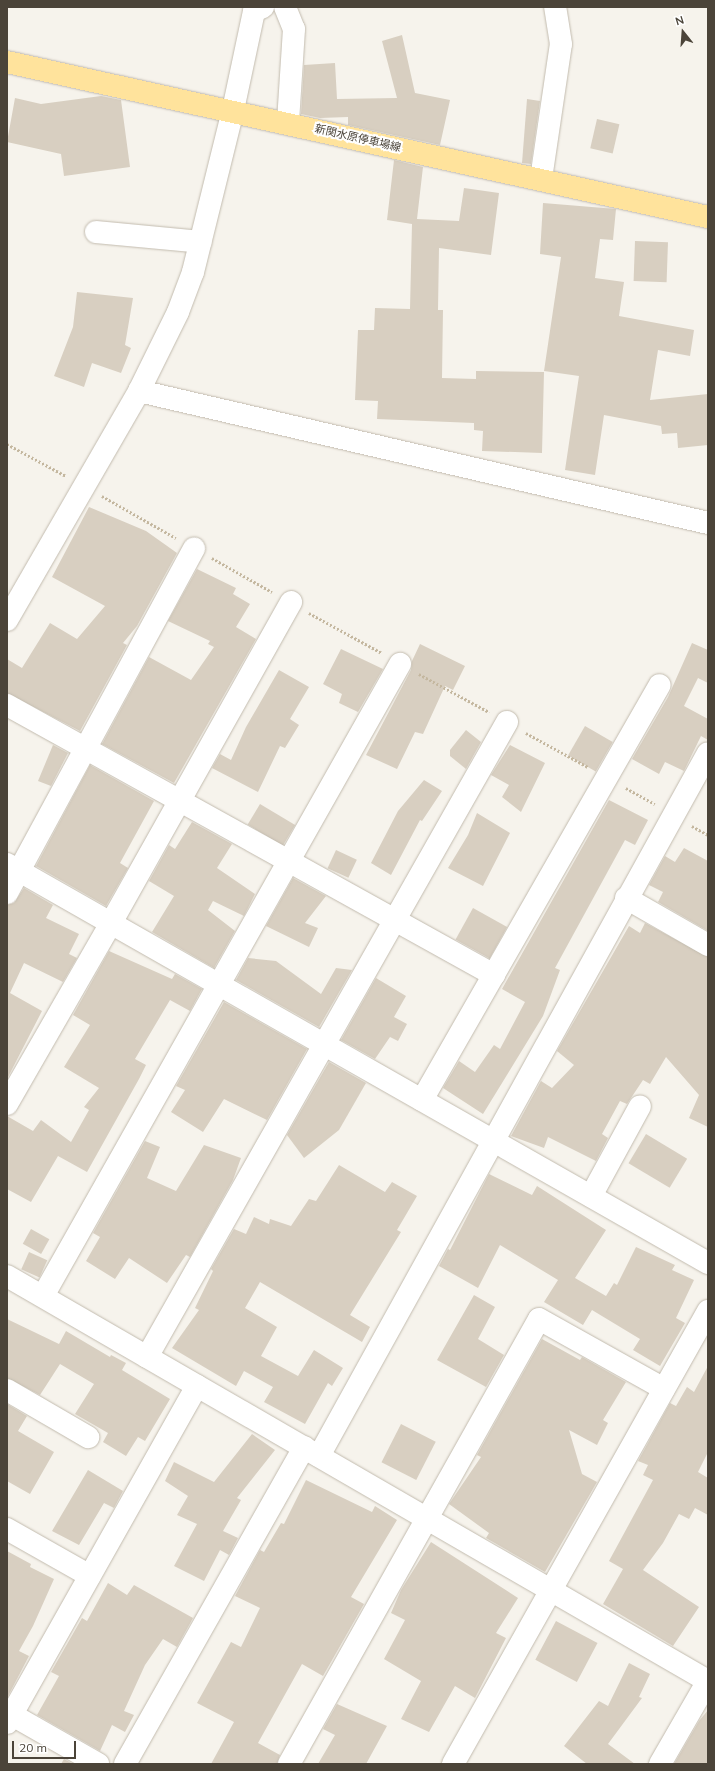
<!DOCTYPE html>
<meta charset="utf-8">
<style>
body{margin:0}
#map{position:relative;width:715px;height:1771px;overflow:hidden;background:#f6f3ec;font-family:Mulish,"Noto Sans JP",sans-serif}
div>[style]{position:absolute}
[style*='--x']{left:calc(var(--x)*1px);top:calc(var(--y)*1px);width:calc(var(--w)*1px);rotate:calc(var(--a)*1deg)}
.building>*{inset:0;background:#d8cfc1;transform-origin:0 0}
.path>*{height:2.5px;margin-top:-1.25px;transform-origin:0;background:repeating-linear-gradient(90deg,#c4b79f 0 2px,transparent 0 4px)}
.roads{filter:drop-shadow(0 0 1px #c2bbae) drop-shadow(0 0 1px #c2bbae)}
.minor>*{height:22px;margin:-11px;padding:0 11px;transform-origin:11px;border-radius:11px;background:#fff}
.major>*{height:22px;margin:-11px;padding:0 11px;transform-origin:11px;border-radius:11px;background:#ffe39c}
span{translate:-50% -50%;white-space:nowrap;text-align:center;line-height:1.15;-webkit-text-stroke:4px #fff;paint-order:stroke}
.street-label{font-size:11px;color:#4b4439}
.frame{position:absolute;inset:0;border:8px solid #4b4439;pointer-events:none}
.north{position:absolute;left:663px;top:12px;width:40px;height:40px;-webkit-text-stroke:3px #fff;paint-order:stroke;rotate:343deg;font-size:11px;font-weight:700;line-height:16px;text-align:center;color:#4b4439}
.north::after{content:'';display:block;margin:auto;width:14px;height:18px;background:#4b4439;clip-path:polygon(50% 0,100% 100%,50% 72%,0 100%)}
.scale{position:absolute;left:12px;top:1741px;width:64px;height:18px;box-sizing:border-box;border:2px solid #4b4439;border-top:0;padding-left:5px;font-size:12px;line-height:14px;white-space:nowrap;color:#4b4439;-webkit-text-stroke:3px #fff;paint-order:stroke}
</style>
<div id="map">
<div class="building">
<div style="clip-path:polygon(402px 35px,415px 93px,450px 100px,440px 145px,348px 125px,348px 117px,320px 118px,301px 114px,304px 65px,335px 63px,337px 99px,397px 98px,382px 41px)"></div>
<div style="clip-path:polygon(101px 96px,121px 100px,130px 167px,64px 176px,61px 154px,7px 142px,15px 98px,41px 104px)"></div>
<div style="clip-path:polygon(527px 99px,540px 101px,531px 164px,522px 163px)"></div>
<div style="left:597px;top:119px;width:23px;height:30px;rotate:13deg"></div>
<div style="clip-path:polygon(394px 160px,423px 167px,417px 219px,459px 221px,464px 188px,499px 193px,491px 255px,439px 248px,438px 310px,443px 310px,442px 378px,476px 379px,476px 371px,544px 372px,542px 453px,482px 451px,483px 431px,474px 430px,474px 423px,377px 419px,378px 401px,355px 400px,358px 330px,374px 330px,375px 308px,410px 309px,412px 224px,387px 220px)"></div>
<div style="clip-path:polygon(543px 203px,616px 209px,613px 240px,600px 239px,595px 278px,624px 282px,619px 316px,694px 330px,690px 356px,658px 350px,650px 400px,708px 394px,708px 445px,678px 448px,677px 433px,662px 434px,661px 426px,604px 415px,595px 475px,565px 470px,579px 376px,544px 371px,561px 257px,540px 254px)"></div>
<div style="left:635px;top:241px;width:33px;height:40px;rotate:2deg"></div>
<div style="clip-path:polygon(77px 292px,133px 298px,125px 345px,131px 348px,121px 373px,92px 363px,84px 387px,54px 376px,73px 327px)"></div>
<div style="clip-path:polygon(89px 507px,146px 531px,177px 553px,137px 626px,123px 643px,127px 645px,80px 731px,7px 693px,7px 659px,22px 668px,50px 623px,77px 639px,105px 606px,52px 577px)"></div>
<div style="clip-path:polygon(197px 569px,236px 588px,233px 594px,250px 604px,236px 627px,256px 639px,174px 783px,102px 744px,149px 657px,191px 680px,214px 647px,208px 644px,210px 641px,168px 621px)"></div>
<div style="clip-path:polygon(692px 643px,708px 650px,708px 683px,698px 678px,684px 706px,708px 719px,708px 740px,701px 736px,684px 771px,665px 762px,659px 774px,632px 759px,668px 697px)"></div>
<div style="clip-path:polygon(420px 644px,465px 666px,453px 690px,445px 686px,423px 734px,415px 732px,397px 769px,366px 755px,411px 670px,412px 661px)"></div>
<div style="clip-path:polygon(341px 649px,383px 669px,358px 712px,339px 703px,342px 694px,323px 684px)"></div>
<div style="clip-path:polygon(279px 670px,309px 687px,290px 719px,299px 725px,285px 748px,280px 746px,258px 792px,212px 768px,220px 754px,231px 760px,246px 727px)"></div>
<div style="left:585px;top:726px;width:32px;height:34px;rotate:30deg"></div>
<div style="clip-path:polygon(466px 730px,481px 742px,466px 769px,450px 756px,450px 750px)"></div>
<div style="clip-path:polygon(53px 745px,68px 753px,51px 786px,38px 781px)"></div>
<div style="clip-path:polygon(510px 745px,545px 763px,521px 812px,502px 797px,509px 785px,491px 775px)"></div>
<div style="clip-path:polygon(90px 765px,154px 801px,120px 863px,128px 868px,106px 906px,36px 866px)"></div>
<div style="clip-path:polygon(424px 780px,442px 791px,422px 821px,420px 820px,391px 875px,371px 863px,398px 811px)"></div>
<div style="clip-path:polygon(609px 800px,648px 820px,635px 845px,625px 840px,555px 968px,560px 970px,543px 1016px,483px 1114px,443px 1088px,459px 1061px,475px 1072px,494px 1045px,500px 1049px,525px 1002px,502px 989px)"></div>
<div style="left:260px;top:804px;width:41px;height:24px;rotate:31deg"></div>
<div style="clip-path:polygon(477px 813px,510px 833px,483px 886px,448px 868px,468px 835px)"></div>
<div style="clip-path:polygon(192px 822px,232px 844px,217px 868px,255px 894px,244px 916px,213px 901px,208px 910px,235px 931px,214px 968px,152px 932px,174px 896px,149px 881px,169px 845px,175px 849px)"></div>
<div style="clip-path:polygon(684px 848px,708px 861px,708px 931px,658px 902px,663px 892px,649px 885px,665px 856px,675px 862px)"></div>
<div style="left:336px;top:850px;width:23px;height:20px;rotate:25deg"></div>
<div style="clip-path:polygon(293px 878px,326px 896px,305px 923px,318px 928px,309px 947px,266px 926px)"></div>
<div style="clip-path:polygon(24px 888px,53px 905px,46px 918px,79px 934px,69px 954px,77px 958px,63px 982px,24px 963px,10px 993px,42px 1011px,7px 1079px,7px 905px,14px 903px)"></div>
<div style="left:473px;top:908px;width:39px;height:36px;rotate:29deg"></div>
<div style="clip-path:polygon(645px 923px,708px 957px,708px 1127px,689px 1118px,699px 1095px,666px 1057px,650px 1084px,643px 1080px,627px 1104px,620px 1101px,602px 1134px,608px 1138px,596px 1161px,548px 1137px,544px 1148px,511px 1136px,541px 1081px,552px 1088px,574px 1065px,557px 1051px,629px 926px,640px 933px)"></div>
<div style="clip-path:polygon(109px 951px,172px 979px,175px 974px,202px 989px,190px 1011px,170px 1000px,135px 1059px,146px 1065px,139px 1079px,87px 1172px,58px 1156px,31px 1202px,7px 1189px,7px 1116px,33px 1131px,41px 1120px,71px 1142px,89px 1110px,84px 1107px,99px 1088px,64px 1067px,90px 1025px,73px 1015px)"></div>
<div style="clip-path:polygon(248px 958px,276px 961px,321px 994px,336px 968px,352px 970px,319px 1027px,236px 980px)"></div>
<div style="clip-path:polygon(376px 978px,406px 996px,394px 1017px,407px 1024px,398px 1041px,390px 1037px,375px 1059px,341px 1040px)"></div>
<div style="clip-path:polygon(224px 1002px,307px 1049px,267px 1120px,224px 1099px,203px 1132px,171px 1112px,185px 1090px,176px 1086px)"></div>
<div style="clip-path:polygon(329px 1062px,366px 1083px,339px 1130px,304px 1158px,287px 1135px)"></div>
<div style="left:646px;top:1134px;width:48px;height:34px;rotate:31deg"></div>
<div style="clip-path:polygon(145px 1141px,160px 1147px,147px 1178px,176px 1191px,204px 1145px,241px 1158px,233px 1180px,190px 1257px,186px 1255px,167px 1283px,129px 1258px,115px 1279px,86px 1261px,100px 1237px,93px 1233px)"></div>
<div style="clip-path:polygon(339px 1165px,385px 1192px,392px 1182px,417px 1196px,397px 1230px,401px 1232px,350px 1315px,370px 1327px,362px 1342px,260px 1282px,245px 1308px,277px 1327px,261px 1356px,298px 1376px,314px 1350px,343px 1368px,332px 1386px,328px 1383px,305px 1424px,264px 1402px,273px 1387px,244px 1371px,236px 1386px,172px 1348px,199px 1310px,195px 1308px,213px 1271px,211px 1269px,234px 1229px,246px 1234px,254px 1217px,269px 1224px,270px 1219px,291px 1226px,309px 1199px,316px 1201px)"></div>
<div style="clip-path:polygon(489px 1174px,532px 1195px,537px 1186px,606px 1230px,575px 1278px,606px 1296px,614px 1283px,617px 1285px,636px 1247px,675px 1265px,672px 1270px,694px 1280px,676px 1318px,685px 1323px,660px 1366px,633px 1350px,640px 1339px,592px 1310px,583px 1325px,544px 1302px,558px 1280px,500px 1245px,478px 1288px,439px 1266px,448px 1249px,450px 1250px)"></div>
<div style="left:31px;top:1229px;width:21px;height:17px;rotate:29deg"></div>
<div style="left:29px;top:1252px;width:20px;height:19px;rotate:24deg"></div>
<div style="clip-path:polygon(474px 1295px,495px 1307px,478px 1339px,504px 1355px,486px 1387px,437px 1360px)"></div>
<div style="clip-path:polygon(7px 1319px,59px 1344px,66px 1331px,110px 1357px,111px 1355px,126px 1363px,122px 1370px,170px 1399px,145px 1441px,138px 1437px,126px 1456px,103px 1442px,108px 1433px,75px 1414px,94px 1384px,60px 1364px,40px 1395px,7px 1378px)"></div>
<div style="clip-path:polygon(542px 1339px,580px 1360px,582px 1357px,626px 1382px,603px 1420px,608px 1423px,597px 1445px,569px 1430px,582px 1474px,597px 1482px,545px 1572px,486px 1538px,489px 1533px,449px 1504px,481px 1457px,477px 1455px)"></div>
<div style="clip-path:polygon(708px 1366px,708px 1452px,698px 1472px,708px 1478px,708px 1515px,695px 1508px,689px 1519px,679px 1514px,663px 1543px,643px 1570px,699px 1607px,673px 1646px,603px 1604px,623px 1569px,609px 1561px,653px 1480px,643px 1475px,648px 1465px,638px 1461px,670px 1403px,676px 1406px,687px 1387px,694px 1392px)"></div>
<div style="clip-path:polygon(7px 1404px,27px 1416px,18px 1431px,54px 1452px,30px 1494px,7px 1481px)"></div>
<div style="left:401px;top:1424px;width:39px;height:43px;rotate:27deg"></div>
<div style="clip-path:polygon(252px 1434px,275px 1450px,237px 1498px,241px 1500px,223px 1531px,238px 1538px,229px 1555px,220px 1550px,204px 1581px,174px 1566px,197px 1524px,177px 1515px,188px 1496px,165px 1481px,174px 1462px,214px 1482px)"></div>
<div style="clip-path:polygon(88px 1470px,123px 1491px,114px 1508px,104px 1503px,79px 1545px,52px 1531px)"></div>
<div style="clip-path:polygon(306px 1480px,372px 1512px,375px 1506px,397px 1520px,351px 1597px,364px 1604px,323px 1676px,302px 1664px,258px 1743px,280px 1755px,277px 1764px,211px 1764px,234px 1722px,197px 1703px,231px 1642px,241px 1647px,260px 1608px,235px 1596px,260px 1550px,264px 1552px,281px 1523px,284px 1524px)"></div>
<div style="clip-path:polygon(431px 1542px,518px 1598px,496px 1633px,506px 1638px,475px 1698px,455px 1686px,429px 1732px,401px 1719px,421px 1681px,384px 1659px,405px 1620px,391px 1613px,401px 1590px)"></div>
<div style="clip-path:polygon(7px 1551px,31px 1564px,30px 1567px,54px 1579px,33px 1626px,19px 1651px,29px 1656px,7px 1698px)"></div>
<div style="clip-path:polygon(108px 1583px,127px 1595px,134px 1585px,193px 1618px,177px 1647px,163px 1639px,145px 1665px,124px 1711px,134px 1715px,125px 1732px,112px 1725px,100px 1751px,37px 1715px,59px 1676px,51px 1672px,82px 1618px,87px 1621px)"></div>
<div style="left:556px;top:1621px;width:47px;height:44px;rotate:28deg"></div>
<div style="clip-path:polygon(629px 1663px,650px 1674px,639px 1697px,642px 1698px,608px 1744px,635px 1764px,587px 1764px,564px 1746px,599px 1701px,608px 1706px)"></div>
<div style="clip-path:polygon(337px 1704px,387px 1726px,366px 1764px,318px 1764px,335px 1735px,323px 1729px)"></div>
<div style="clip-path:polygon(708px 1710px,708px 1764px,674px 1764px,699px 1721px)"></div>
<div style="clip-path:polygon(64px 1759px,73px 1764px,61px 1764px)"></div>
</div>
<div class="path">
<div style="--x:7;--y:444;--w:67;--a:28.5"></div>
<div style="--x:102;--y:496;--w:85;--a:29.6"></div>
<div style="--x:212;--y:558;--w:69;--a:29.5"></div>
<div style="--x:309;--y:613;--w:83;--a:28.7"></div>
<div style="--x:419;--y:674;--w:80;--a:28.5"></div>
<div style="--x:526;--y:733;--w:71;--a:28.7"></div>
<div style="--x:626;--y:788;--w:33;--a:29"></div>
<div style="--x:692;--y:826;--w:18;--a:29"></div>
</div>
<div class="roads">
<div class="minor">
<div style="--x:285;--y:7;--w:24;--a:68"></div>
<div style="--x:294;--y:29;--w:93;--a:93.7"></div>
<div style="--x:541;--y:179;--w:136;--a:-81.6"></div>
<div style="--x:561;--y:44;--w:37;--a:-99"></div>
<div style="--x:96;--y:232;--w:105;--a:5.4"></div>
<div style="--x:139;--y:391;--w:584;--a:13.06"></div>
<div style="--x:7;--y:620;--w:264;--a:-60"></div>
<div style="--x:139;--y:391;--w:88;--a:-63.7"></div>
<div style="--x:178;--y:312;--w:43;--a:-69.4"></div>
<div style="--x:193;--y:272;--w:167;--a:-76.1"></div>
<div style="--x:233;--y:110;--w:101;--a:-78"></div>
<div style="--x:254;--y:11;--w:10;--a:-24"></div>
<div style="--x:7;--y:705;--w:557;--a:29"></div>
<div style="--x:7;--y:864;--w:807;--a:29.65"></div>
<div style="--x:7;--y:893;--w:392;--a:-61.5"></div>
<div style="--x:626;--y:898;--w:95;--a:29.8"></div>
<div style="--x:422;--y:1100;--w:478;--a:-60.2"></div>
<div style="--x:7;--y:1104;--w:209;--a:-60.1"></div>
<div style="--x:111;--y:923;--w:368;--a:-60.7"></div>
<div style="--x:591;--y:1196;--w:102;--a:-61.4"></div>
<div style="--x:7;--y:1276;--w:810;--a:30.02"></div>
<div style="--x:43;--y:1296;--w:726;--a:-60.54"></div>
<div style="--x:147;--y:1357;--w:730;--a:-60.45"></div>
<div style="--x:7;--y:1390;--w:94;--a:30.1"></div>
<div style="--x:319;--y:1456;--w:803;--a:-61.04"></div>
<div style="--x:7;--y:1529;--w:95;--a:29.5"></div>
<div style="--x:7;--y:1712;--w:105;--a:29.7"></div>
<div style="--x:7;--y:1723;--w:387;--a:-60.6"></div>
<div style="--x:125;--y:1764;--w:364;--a:-60.5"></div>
<div style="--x:289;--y:1764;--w:510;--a:-60.67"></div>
<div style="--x:539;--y:1319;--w:143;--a:29.2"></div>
<div style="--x:453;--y:1764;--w:520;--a:-60.62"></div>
<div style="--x:660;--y:1764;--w:96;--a:-60"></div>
</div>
<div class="major">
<div style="--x:7;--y:62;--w:718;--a:12.47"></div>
</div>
</div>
<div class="street-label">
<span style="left:358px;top:138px;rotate:13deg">新関水原停車場線</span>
</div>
<div class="frame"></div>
<div class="north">N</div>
<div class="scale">20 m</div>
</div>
